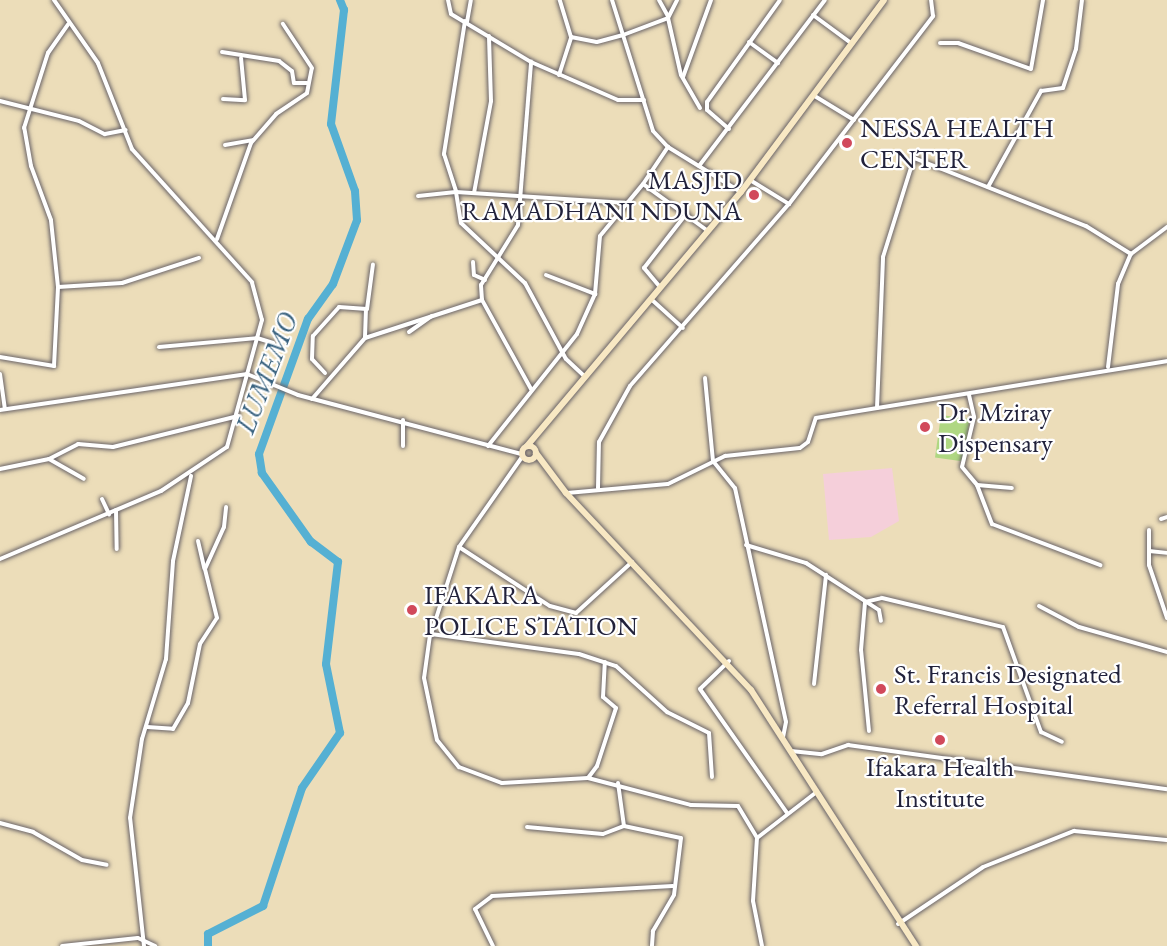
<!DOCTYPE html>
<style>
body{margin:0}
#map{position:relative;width:1167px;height:946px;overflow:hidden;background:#ecddb9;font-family:"EB Garamond",serif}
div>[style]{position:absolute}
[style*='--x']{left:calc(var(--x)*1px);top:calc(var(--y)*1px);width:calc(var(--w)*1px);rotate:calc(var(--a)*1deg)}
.built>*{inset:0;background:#f5cfda}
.green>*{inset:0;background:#afd782;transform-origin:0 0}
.river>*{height:8px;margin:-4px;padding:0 4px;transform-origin:4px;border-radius:4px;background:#55b0d3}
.roads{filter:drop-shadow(0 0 2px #696367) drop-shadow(0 0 2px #696367)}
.street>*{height:4px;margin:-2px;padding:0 2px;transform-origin:2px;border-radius:2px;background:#fff}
.secondary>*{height:6px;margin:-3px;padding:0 3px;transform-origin:3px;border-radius:3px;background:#f8e8c3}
.secondary>.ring{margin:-3px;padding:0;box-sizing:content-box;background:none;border:6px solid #f8e8c3;border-radius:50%}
.dots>*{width:16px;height:16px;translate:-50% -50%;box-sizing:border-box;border:3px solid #fff;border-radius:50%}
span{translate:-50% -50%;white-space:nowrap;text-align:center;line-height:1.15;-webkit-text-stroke:4.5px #fff;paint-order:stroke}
.poi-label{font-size:27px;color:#22223b}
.left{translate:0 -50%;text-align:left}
.right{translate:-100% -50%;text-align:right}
.water-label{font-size:28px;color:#39627f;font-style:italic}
</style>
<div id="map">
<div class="built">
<div style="clip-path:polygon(892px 468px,899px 521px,871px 537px,829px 540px,823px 474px)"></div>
</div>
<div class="green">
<div style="left:941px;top:415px;width:29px;height:43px;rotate:8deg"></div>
</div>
<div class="river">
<div style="--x:208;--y:946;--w:12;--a:-90"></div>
<div style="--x:208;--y:934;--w:62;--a:-27"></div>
<div style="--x:263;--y:906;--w:124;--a:-71.7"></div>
<div style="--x:302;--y:788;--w:67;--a:-55.4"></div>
<div style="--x:340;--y:733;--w:70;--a:-101.5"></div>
<div style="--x:326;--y:664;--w:103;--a:-83.3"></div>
<div style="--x:338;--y:562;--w:34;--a:-143"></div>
<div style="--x:311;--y:542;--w:85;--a:-125.4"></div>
<div style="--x:262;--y:473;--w:19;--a:-99"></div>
<div style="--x:259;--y:454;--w:144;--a:-70.1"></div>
<div style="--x:308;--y:319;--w:43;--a:-54.5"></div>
<div style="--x:333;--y:284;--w:68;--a:-69.4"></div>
<div style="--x:357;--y:220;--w:29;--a:-94"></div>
<div style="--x:355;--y:191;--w:71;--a:-109.7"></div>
<div style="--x:331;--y:124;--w:115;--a:-83.5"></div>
<div style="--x:344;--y:10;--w:11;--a:-112"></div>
</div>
<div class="roads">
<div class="street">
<div style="--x:448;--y:0;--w:14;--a:78"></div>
<div style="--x:451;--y:14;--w:93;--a:31"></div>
<div style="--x:531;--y:62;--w:95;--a:23.6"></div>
<div style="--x:618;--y:100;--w:26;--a:0"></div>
<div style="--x:612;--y:0;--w:137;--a:72.6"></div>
<div style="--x:653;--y:131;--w:22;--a:47"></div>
<div style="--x:659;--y:0;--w:18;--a:61"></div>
<div style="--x:813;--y:15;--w:47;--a:36.4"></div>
<div style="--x:668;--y:18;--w:58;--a:77.2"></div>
<div style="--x:681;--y:75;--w:38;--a:60"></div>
<div style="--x:465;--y:21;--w:135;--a:99"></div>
<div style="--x:444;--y:154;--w:40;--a:72"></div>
<div style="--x:456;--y:192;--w:171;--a:3.7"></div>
<div style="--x:467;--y:22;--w:22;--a:-80"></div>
<div style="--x:571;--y:37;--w:26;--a:11"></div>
<div style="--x:597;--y:42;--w:27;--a:-15"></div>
<div style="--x:623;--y:35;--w:48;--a:-20.7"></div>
<div style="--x:668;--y:18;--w:20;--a:-63"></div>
<div style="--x:749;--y:42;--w:36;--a:36"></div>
<div style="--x:940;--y:43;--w:18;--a:0"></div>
<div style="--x:958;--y:43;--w:77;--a:19.6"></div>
<div style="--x:1031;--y:69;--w:70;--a:-80.1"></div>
<div style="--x:222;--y:52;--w:58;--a:9"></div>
<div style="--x:279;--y:61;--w:16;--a:38"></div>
<div style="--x:292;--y:71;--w:12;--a:81"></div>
<div style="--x:294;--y:83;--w:13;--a:0"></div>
<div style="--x:559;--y:75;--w:40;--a:-72"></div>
<div style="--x:571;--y:37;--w:39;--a:-107"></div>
<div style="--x:683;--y:77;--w:82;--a:-70"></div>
<div style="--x:813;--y:95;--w:48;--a:31.4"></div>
<div style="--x:223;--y:99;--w:22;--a:3"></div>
<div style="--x:245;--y:100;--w:42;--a:-95.4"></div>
<div style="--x:0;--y:101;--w:81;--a:14.2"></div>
<div style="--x:79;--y:121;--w:29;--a:27"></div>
<div style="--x:105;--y:134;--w:21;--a:-11"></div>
<div style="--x:729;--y:129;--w:29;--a:-139"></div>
<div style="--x:707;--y:110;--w:8;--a:-90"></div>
<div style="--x:707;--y:102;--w:125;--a:-54.4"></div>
<div style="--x:225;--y:145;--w:28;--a:-10"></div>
<div style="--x:699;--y:166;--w:208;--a:-52.8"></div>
<div style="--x:750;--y:180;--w:46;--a:31.6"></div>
<div style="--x:988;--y:187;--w:110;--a:-61.1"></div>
<div style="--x:1041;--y:91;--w:22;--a:-8"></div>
<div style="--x:1063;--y:88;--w:41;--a:-71.6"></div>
<div style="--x:1076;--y:49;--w:49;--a:-83"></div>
<div style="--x:474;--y:193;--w:94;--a:-79.5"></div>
<div style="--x:491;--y:101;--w:65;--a:-91.8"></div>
<div style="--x:418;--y:196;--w:38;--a:-6"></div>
<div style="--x:456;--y:192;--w:31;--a:81"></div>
<div style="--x:461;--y:223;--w:88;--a:43.2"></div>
<div style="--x:525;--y:283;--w:86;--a:61.7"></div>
<div style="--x:566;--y:359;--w:26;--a:43"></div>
<div style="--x:708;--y:231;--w:80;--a:-144.1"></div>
<div style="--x:643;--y:184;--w:45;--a:-56"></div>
<div style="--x:668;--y:147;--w:86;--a:31.7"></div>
<div style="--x:217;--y:239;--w:102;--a:-70.5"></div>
<div style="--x:251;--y:143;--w:38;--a:-49"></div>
<div style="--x:276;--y:114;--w:37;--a:-34"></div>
<div style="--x:307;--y:93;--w:25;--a:-79"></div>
<div style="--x:312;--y:68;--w:53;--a:-123.4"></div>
<div style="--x:473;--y:262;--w:13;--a:86"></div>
<div style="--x:474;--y:275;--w:12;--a:24"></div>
<div style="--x:546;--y:275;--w:53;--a:21.2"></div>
<div style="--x:58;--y:287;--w:64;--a:-3.6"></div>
<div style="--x:122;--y:283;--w:81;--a:-18"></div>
<div style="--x:660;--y:287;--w:25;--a:-130"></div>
<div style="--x:644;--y:268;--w:70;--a:-52"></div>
<div style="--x:651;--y:299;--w:43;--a:42.2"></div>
<div style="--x:409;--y:332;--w:28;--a:-35"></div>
<div style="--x:365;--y:337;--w:28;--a:-88"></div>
<div style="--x:257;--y:338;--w:17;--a:17"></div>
<div style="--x:159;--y:347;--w:98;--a:-5.2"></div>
<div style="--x:0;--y:357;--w:55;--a:9.5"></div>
<div style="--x:54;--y:366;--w:79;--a:-87.1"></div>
<div style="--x:58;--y:287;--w:67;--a:-96"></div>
<div style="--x:51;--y:220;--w:58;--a:-110.3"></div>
<div style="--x:31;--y:166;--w:39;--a:-100"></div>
<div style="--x:24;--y:128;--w:79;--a:-72.3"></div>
<div style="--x:48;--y:53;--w:35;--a:-55"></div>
<div style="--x:1108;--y:367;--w:84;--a:-83.1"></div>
<div style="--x:1118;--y:284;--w:33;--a:-67"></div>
<div style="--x:1131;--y:254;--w:45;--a:-36.9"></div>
<div style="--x:325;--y:373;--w:19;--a:-133"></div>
<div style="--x:312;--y:359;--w:23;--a:-88"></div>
<div style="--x:313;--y:336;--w:39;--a:-48"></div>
<div style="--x:339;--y:307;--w:28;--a:4"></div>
<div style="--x:367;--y:309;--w:45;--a:-82.4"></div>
<div style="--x:0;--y:374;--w:35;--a:82"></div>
<div style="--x:705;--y:378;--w:83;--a:84.5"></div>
<div style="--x:713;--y:461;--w:35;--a:51"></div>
<div style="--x:735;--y:488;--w:239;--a:77.7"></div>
<div style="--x:786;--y:722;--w:16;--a:101"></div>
<div style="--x:531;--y:389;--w:102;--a:-118.8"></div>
<div style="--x:482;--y:300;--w:15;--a:-94"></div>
<div style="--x:481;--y:285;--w:70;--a:-58.3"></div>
<div style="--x:518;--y:225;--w:164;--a:-85.4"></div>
<div style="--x:969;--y:395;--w:23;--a:77"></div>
<div style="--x:974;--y:417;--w:51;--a:103.5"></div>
<div style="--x:962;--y:467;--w:23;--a:50"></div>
<div style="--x:977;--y:485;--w:42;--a:69"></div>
<div style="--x:992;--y:524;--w:116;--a:20.8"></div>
<div style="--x:312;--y:399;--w:81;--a:-49"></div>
<div style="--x:365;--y:338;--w:123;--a:-18"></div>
<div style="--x:877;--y:408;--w:151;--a:-87.7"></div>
<div style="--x:883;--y:257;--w:104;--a:-72.6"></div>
<div style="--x:914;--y:158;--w:185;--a:21.6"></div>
<div style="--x:1086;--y:226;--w:53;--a:31.9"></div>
<div style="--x:0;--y:410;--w:250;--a:-8.3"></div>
<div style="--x:247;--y:374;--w:55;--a:22.4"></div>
<div style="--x:298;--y:395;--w:231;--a:14.8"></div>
<div style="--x:403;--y:446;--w:26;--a:-90"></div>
<div style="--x:488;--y:446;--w:143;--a:-51.5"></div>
<div style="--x:577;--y:334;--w:44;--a:-65.8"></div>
<div style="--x:595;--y:294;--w:58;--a:-85.1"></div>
<div style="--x:600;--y:236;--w:67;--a:-50.4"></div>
<div style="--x:522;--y:457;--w:110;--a:125"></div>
<div style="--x:459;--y:547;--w:91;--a:107.8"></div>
<div style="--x:431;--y:634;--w:149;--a:7.7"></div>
<div style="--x:579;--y:654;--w:39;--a:18"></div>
<div style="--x:616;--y:666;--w:69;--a:42"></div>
<div style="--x:667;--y:712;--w:47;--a:26.6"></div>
<div style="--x:709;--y:733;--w:44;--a:86.1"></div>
<div style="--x:49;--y:459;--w:40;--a:29.7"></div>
<div style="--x:0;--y:469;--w:50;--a:-11.5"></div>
<div style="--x:49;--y:459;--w:33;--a:-27"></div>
<div style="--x:78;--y:444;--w:35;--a:5"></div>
<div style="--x:113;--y:447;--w:129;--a:-13.9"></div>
<div style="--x:977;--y:485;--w:35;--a:5"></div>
<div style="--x:598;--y:488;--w:46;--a:-88.8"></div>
<div style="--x:599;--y:442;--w:64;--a:-61"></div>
<div style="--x:630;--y:386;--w:242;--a:-48.9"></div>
<div style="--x:789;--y:204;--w:237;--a:-52.5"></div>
<div style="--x:933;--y:16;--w:16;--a:-97"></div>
<div style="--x:567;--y:493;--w:101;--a:-5.1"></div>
<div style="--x:668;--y:484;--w:64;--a:-26.2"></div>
<div style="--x:725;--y:456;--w:75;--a:-6.1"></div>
<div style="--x:800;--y:448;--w:10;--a:-37"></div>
<div style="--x:808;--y:442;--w:25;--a:-72"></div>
<div style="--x:816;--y:418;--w:356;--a:-9.2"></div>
<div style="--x:102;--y:499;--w:17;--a:65"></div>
<div style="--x:116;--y:510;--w:39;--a:89"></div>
<div style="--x:1161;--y:519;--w:6;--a:-18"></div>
<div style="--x:1149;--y:530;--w:35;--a:90"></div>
<div style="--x:1149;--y:565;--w:56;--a:71.2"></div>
<div style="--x:198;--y:541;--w:28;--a:77"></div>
<div style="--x:746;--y:545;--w:63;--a:16.7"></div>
<div style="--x:806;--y:563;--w:87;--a:32.8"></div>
<div style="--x:879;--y:610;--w:11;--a:80"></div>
<div style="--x:459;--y:547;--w:108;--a:33"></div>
<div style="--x:550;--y:606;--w:27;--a:15"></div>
<div style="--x:576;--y:613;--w:76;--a:-42.3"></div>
<div style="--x:1149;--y:551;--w:18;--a:6"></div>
<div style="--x:0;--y:559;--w:175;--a:-22.9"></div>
<div style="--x:161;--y:491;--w:79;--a:-33.7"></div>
<div style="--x:227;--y:447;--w:132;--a:-74.6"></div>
<div style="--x:262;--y:320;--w:39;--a:-105"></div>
<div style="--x:252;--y:282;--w:179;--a:-132.1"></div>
<div style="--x:132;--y:149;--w:92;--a:-111.6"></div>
<div style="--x:98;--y:63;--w:77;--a:-124.9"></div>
<div style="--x:1039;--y:606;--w:45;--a:27.7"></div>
<div style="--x:1079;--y:627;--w:91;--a:15.9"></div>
<div style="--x:430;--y:635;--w:43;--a:97.9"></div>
<div style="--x:424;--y:678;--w:63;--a:78.2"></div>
<div style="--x:437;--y:740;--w:35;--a:51"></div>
<div style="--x:459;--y:767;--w:46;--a:20.4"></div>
<div style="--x:502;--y:783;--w:86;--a:-3.3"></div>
<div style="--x:588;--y:778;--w:15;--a:-53"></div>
<div style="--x:597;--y:766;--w:61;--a:-71.9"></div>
<div style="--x:616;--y:708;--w:17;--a:-140"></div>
<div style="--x:603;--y:697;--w:35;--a:-87"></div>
<div style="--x:729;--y:661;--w:40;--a:136"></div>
<div style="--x:700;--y:689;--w:151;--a:54.9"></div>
<div style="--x:814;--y:684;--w:110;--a:-83.7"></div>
<div style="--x:147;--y:727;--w:26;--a:4"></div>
<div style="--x:173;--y:729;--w:30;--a:-60"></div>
<div style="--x:188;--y:703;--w:60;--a:-78.5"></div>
<div style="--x:200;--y:644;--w:31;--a:-57"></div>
<div style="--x:217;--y:618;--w:50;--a:-103.8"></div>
<div style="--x:205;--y:569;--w:46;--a:-65.7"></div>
<div style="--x:224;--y:527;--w:20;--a:-84"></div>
<div style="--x:869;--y:731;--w:81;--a:-95.6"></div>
<div style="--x:861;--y:650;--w:48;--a:-85.2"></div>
<div style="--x:865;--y:602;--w:17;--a:-13"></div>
<div style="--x:882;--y:598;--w:124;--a:13.5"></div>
<div style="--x:1003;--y:627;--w:112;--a:70.1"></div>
<div style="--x:1041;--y:732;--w:23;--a:25"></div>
<div style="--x:791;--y:751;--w:31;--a:6"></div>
<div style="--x:822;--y:754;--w:28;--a:-19"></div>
<div style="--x:848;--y:745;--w:322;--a:7.9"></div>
<div style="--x:588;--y:778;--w:106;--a:14.7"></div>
<div style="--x:691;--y:805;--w:47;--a:1.2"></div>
<div style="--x:738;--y:806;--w:37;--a:59"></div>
<div style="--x:618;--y:783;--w:43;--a:82.1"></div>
<div style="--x:0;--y:823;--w:34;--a:15"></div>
<div style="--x:33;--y:832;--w:56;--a:29.7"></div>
<div style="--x:82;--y:860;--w:25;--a:11"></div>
<div style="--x:527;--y:827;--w:76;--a:5.3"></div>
<div style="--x:603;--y:834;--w:22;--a:-21"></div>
<div style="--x:624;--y:826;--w:58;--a:11.9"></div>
<div style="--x:681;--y:838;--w:57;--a:97"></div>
<div style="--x:674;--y:895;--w:42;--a:120.3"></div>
<div style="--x:653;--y:931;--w:15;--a:94"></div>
<div style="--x:898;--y:924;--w:102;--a:-33.8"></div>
<div style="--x:983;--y:867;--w:98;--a:-21.6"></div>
<div style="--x:1074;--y:831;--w:93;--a:5.5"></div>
<div style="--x:62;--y:946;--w:76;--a:-6"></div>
<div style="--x:138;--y:938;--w:19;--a:25"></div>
<div style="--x:144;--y:946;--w:129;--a:-96.2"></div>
<div style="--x:130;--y:818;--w:80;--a:-81.4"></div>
<div style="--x:142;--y:739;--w:84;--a:-73.3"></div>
<div style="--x:166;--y:659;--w:98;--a:-85.9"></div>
<div style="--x:173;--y:561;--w:87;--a:-78"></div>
<div style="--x:493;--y:946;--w:41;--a:-115.9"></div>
<div style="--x:475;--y:909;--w:21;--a:-37"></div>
<div style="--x:492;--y:896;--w:181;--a:-3.2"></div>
<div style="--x:762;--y:946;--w:46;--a:-101.3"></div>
<div style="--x:753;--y:901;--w:63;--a:-86.4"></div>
<div style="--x:757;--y:838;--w:72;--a:-37.7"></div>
</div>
<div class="secondary">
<div class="ring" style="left:522px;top:446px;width:8px;height:8px"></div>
<div style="--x:527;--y:446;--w:332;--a:-49.9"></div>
<div style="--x:741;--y:192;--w:239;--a:-53.3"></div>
<div style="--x:536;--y:453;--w:50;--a:53.1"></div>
<div style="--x:566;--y:493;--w:270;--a:46.8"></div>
<div style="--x:751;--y:690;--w:305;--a:57.2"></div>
</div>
</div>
<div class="dots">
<div style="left:847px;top:143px;background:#d1495b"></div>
<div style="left:754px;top:195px;background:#d1495b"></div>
<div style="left:925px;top:427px;background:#d1495b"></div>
<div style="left:412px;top:610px;background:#d1495b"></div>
<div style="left:881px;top:689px;background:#d1495b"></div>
<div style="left:940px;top:740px;background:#d1495b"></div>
</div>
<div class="poi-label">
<span class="left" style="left:860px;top:143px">NESSA HEALTH<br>CENTER</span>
<span class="right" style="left:742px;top:195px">MASJID<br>RAMADHANI NDUNA</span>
<span class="left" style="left:938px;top:427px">Dr. Mziray<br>Dispensary</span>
<span class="left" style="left:424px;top:610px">IFAKARA<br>POLICE STATION</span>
<span class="left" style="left:894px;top:689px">St. Francis Designated<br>Referral Hospital</span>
<span style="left:940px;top:782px">Ifakara Health<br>Institute</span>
</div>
<div class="water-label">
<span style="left:266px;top:373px;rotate:-69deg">LUMEMO</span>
</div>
</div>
